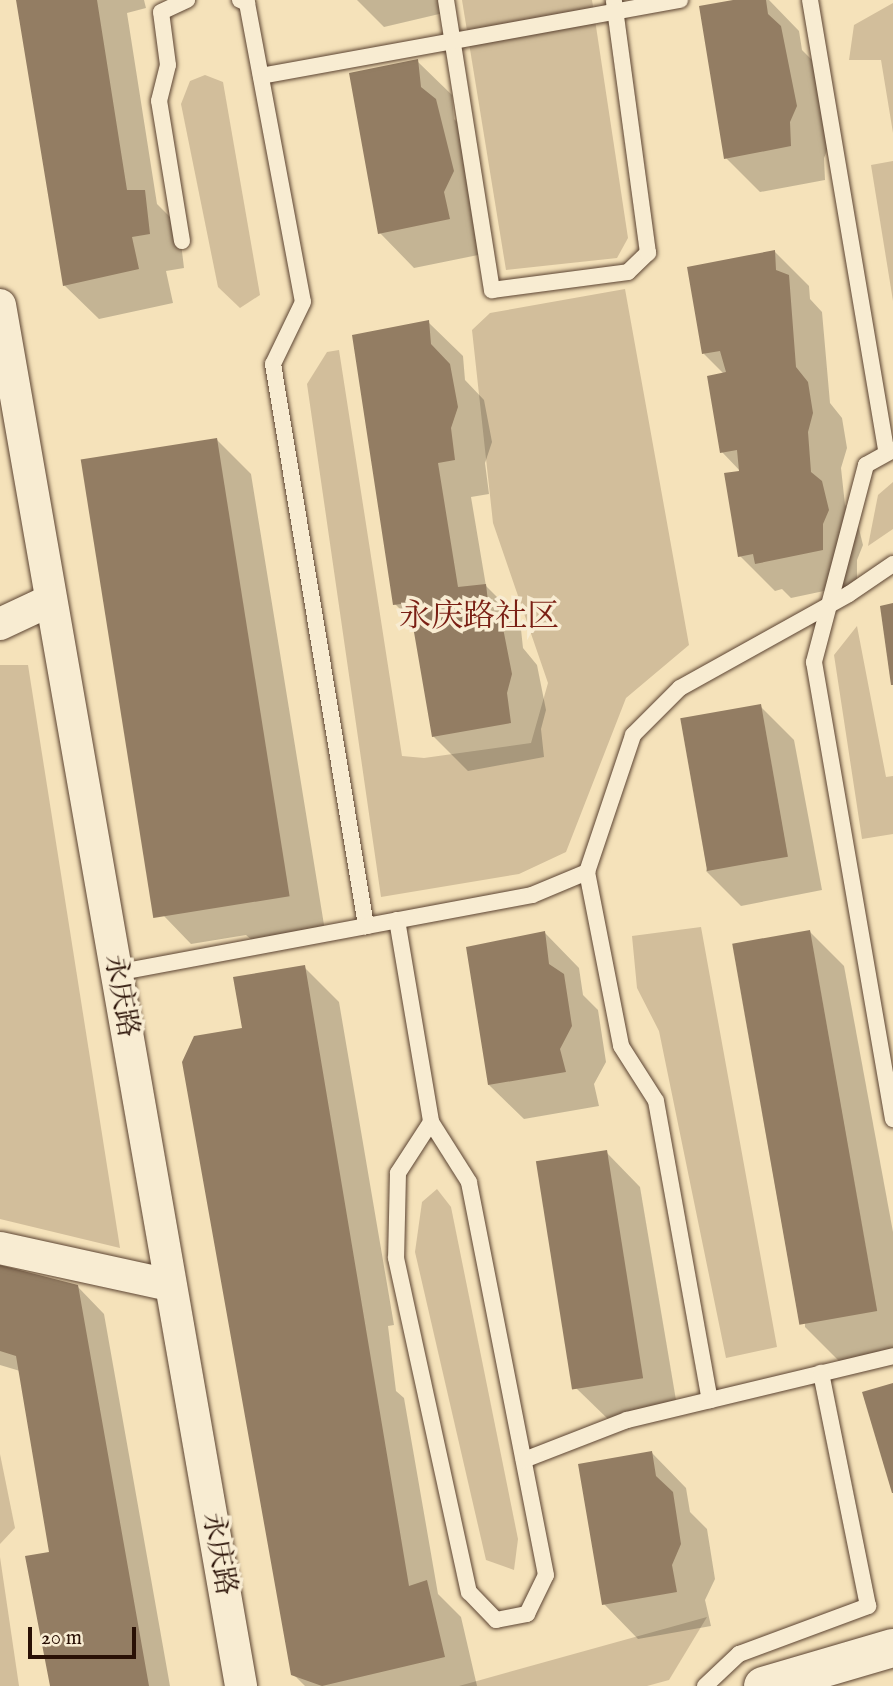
<!DOCTYPE html>
<meta charset="utf-8">
<style>
body{margin:0}
#map{position:relative;width:893px;height:1686px;overflow:hidden;background:#f5e2ba;font-family:"IM FELL English","Noto Serif SC",serif}
div>[style]{position:absolute}
[style*='--x']{left:calc(var(--x)*1px);top:calc(var(--y)*1px);width:calc(var(--w)*1px);rotate:calc(var(--a)*1deg)}
.green>*{inset:0;background:#d2be9b}
.shadow>*{inset:0;background:#0003}
.building>*{inset:0;background:#937d63;transform-origin:0 0}
.roads{filter:drop-shadow(0 0 2px #5c4432) drop-shadow(0 0 2px #5c4432)}
.lane>*{height:16px;margin:-8px;padding:0 8px;transform-origin:8px;border-radius:8px;background:#f8ecd2}
.street>*{height:32px;margin:-16px;padding:0 16px;transform-origin:16px;border-radius:16px;background:#f8ecd2}
.secondary>*{height:38px;margin:-19px;padding:0 19px;transform-origin:19px;border-radius:19px;background:#f8ecd2}
span{translate:-50% -50%;white-space:nowrap;text-align:center;line-height:1.15;-webkit-text-stroke:7px #f8ecd2;paint-order:stroke}
.street-label{font-size:28px;color:#291005}
.quarter-label{font-size:32px;color:#7a1f14}
.scale{position:absolute;left:28px;top:1627px;width:108px;height:32px;box-sizing:border-box;border:4px solid #291005;border-top:0;padding-left:9px;font-size:21px;line-height:24px;white-space:nowrap;color:#291005;-webkit-text-stroke:5px #f8ecd2;paint-order:stroke}
</style>
<div id="map">
<div class="green">
<div style="clip-path:polygon(462px 0,592px 0,628px 238px,617px 258px,506px 270px)"></div>
<div style="clip-path:polygon(893px 3px,893px 133px,881px 60px,849px 60px,854px 25px)"></div>
<div style="clip-path:polygon(205px 75px,223px 82px,260px 295px,240px 308px,218px 287px,181px 104px,190px 81px)"></div>
<div style="clip-path:polygon(893px 161px,893px 301px,871px 165px)"></div>
<div style="clip-path:polygon(625px 289px,689px 645px,626px 698px,566px 852px,519px 874px,381px 897px,307px 384px,327px 352px,339px 350px,402px 756px,424px 758px,531px 743px,548px 683px,493px 523px,472px 330px,490px 313px)"></div>
<div style="clip-path:polygon(893px 482px,893px 529px,868px 546px,878px 495px)"></div>
<div style="clip-path:polygon(857px 626px,886px 777px,893px 776px,893px 834px,862px 839px,834px 655px)"></div>
<div style="clip-path:polygon(0 665px,28px 665px,120px 1248px,0 1219px)"></div>
<div style="clip-path:polygon(701px 927px,777px 1347px,726px 1358px,659px 1031px,637px 988px,632px 936px)"></div>
<div style="clip-path:polygon(437px 1189px,451px 1207px,518px 1539px,514px 1570px,486px 1560px,415px 1252px,422px 1202px)"></div>
<div style="clip-path:polygon(0 1454px,15px 1528px,0 1544px)"></div>
<div style="clip-path:polygon(0 1557px,19px 1686px,0 1686px)"></div>
<div style="clip-path:polygon(707px 1617px,669px 1680px,647px 1686px,459px 1686px)"></div>
</div>
<div class="shadow">
<div style="clip-path:polygon(18px 0,144px 0,146px 8px,127px 13px,157px 204px,179px 226px,184px 268px,166px 271px,173px 303px,99px 319px,64px 285px)"></div>
<div style="clip-path:polygon(357px 0,450px 0,452px 11px,384px 27px)"></div>
<div style="clip-path:polygon(743px 0,769px 0,799px 31px,802px 50px,815px 63px,831px 141px,824px 158px,825px 180px,760px 192px,726px 158px)"></div>
<div style="clip-path:polygon(417px 61px,452px 95px,454px 119px,470px 135px,487px 207px,478px 227px,483px 254px,414px 268px,380px 233px)"></div>
<div style="clip-path:polygon(775px 252px,809px 286px,810px 299px,822px 312px,830px 403px,842px 418px,847px 448px,841px 468px,845px 505px,856px 517px,863px 545px,857px 560px,857px 584px,791px 598px,782px 589px,775px 591px,740px 556px,742px 473px,722px 452px,724px 374px,704px 354px)"></div>
<div style="clip-path:polygon(428px 322px,463px 356px,465px 380px,484px 400px,492px 442px,485px 463px,489px 494px,471px 497px,486px 586px,520px 620px,523px 648px,537px 665px,546px 710px,541px 729px,544px 757px,468px 771px,433px 736px,415px 624px,395px 604px)"></div>
<div style="clip-path:polygon(217px 440px,251px 474px,325px 931px,254px 942px,246px 935px,191px 944px,164px 916px)"></div>
<div style="clip-path:polygon(760px 706px,794px 740px,822px 890px,741px 906px,706px 871px)"></div>
<div style="clip-path:polygon(810px 932px,844px 966px,893px 1232px,893px 1350px,840px 1362px,805px 1327px)"></div>
<div style="clip-path:polygon(545px 933px,579px 968px,583px 995px,598px 1010px,606px 1062px,594px 1084px,599px 1106px,524px 1119px,489px 1085px)"></div>
<div style="clip-path:polygon(304px 967px,339px 1002px,394px 1325px,388px 1326px,396px 1391px,404px 1398px,438px 1594px,461px 1617px,477px 1686px,305px 1686px,293px 1674px,243px 1030px)"></div>
<div style="clip-path:polygon(606px 1152px,640px 1187px,678px 1412px,611px 1422px,576px 1388px)"></div>
<div style="clip-path:polygon(0 1267px,77px 1286px,104px 1314px,170px 1686px,52px 1686px,50px 1553px,20px 1371px,0 1365px)"></div>
<div style="clip-path:polygon(652px 1453px,686px 1488px,690px 1512px,707px 1529px,715px 1579px,705px 1600px,711px 1626px,638px 1639px,604px 1604px)"></div>
</div>
<div class="building">
<div style="clip-path:polygon(16px 0,97px 0,127px 190px,145px 190px,150px 234px,132px 237px,139px 269px,63px 286px)"></div>
<div style="clip-path:polygon(733px 0,766px 0,768px 14px,781px 26px,797px 106px,790px 122px,791px 146px,724px 159px,699px 6px)"></div>
<div style="clip-path:polygon(418px 59px,421px 87px,436px 99px,454px 171px,444px 192px,450px 219px,378px 234px,349px 73px)"></div>
<div style="clip-path:polygon(775px 250px,776px 270px,789px 275px,796px 367px,808px 382px,813px 413px,808px 432px,811px 472px,822px 481px,829px 510px,823px 524px,823px 550px,755px 564px,753px 554px,738px 557px,724px 473px,739px 471px,737px 450px,720px 453px,707px 376px,726px 372px,720px 351px,702px 354px,687px 267px)"></div>
<div style="clip-path:polygon(429px 320px,431px 344px,450px 364px,458px 407px,451px 428px,455px 460px,438px 463px,458px 587px,486px 584px,489px 611px,503px 628px,512px 674px,507px 693px,511px 723px,432px 737px,409px 603px,393px 605px,352px 335px)"></div>
<div style="left:217px;top:438px;width:464px;height:138px;rotate:81deg"></div>
<div style="clip-path:polygon(893px 603px,893px 685px,891px 685px,880px 606px)"></div>
<div style="left:761px;top:704px;width:155px;height:82px;rotate:80deg"></div>
<div style="left:810px;top:930px;width:387px;height:79px;rotate:80deg"></div>
<div style="clip-path:polygon(545px 931px,549px 964px,564px 974px,572px 1026px,560px 1049px,566px 1072px,488px 1085px,466px 947px)"></div>
<div style="clip-path:polygon(305px 965px,409px 1586px,427px 1580px,445px 1657px,322px 1686px,291px 1675px,182px 1062px,194px 1036px,242px 1028px,233px 977px)"></div>
<div style="left:607px;top:1150px;width:231px;height:72px;rotate:81deg"></div>
<div style="clip-path:polygon(0 1265px,78px 1285px,149px 1686px,50px 1686px,25px 1556px,49px 1552px,16px 1356px,0 1351px)"></div>
<div style="clip-path:polygon(893px 1383px,893px 1493px,892px 1493px,862px 1392px)"></div>
<div style="clip-path:polygon(652px 1451px,656px 1476px,673px 1492px,681px 1544px,672px 1565px,677px 1592px,602px 1605px,578px 1464px)"></div>
</div>
<div class="roads">
<div class="lane">
<div style="--x:240;--y:0;--w:8;--a:23"></div>
<div style="--x:247;--y:3;--w:304;--a:79.4"></div>
<div style="--x:303;--y:302;--w:69;--a:115.8"></div>
<div style="--x:273;--y:364;--w:570;--a:80.6"></div>
<div style="--x:446;--y:0;--w:294;--a:81"></div>
<div style="--x:492;--y:290;--w:137;--a:-7.5"></div>
<div style="--x:628;--y:272;--w:28;--a:-44"></div>
<div style="--x:648;--y:253;--w:255;--a:-97.7"></div>
<div style="--x:810;--y:0;--w:459;--a:80.4"></div>
<div style="--x:261;--y:76;--w:426;--a:-10.3"></div>
<div style="--x:182;--y:241;--w:142;--a:-99.3"></div>
<div style="--x:159;--y:101;--w:37;--a:-76"></div>
<div style="--x:168;--y:65;--w:53;--a:-97.5"></div>
<div style="--x:161;--y:12;--w:29;--a:-25"></div>
<div style="--x:893;--y:450;--w:31;--a:151"></div>
<div style="--x:866;--y:465;--w:204;--a:104.8"></div>
<div style="--x:814;--y:662;--w:464;--a:80.2"></div>
<div style="--x:587;--y:872;--w:177;--a:78.9"></div>
<div style="--x:621;--y:1046;--w:65;--a:57.5"></div>
<div style="--x:656;--y:1101;--w:304;--a:79.8"></div>
<div style="--x:397;--y:920;--w:205;--a:80.4"></div>
<div style="--x:431;--y:1122;--w:61;--a:122.9"></div>
<div style="--x:398;--y:1173;--w:85;--a:91.3"></div>
<div style="--x:396;--y:1258;--w:342;--a:77.7"></div>
<div style="--x:469;--y:1592;--w:39;--a:46"></div>
<div style="--x:496;--y:1620;--w:32;--a:-11"></div>
<div style="--x:527;--y:1614;--w:43;--a:-64"></div>
<div style="--x:546;--y:1575;--w:400;--a:-101.1"></div>
<div style="--x:469;--y:1182;--w:71;--a:-122.3"></div>
<div style="--x:116;--y:973;--w:423;--a:-10.6"></div>
<div style="--x:532;--y:895;--w:60;--a:-22.7"></div>
<div style="--x:587;--y:872;--w:145;--a:-71.4"></div>
<div style="--x:633;--y:735;--w:66;--a:-45"></div>
<div style="--x:680;--y:688;--w:193;--a:-29.1"></div>
<div style="--x:849;--y:594;--w:53;--a:-34.3"></div>
<div style="--x:524;--y:1460;--w:110;--a:-21.2"></div>
<div style="--x:627;--y:1420;--w:274;--a:-13.5"></div>
<div style="--x:705;--y:1686;--w:47;--a:-43.3"></div>
<div style="--x:739;--y:1654;--w:138;--a:-20.4"></div>
<div style="--x:868;--y:1606;--w:238;--a:-101.4"></div>
</div>
<div class="street">
<div style="--x:0;--y:305;--w:1402;--a:80.1"></div>
<div style="--x:0;--y:624;--w:56;--a:-25.2"></div>
<div style="--x:0;--y:1248;--w:174;--a:12.3"></div>
</div>
<div class="secondary">
<div style="--x:763;--y:1686;--w:135;--a:-16.3"></div>
</div>
</div>
<div class="street-label">
<span style="left:120px;top:996px;rotate:80deg">永庆路</span>
<span style="left:218px;top:1554px;rotate:80deg">永庆路</span>
</div>
<div class="quarter-label">
<span style="left:479px;top:618px">永庆路社区</span>
</div>
<div class="scale">20 m</div>
</div>
